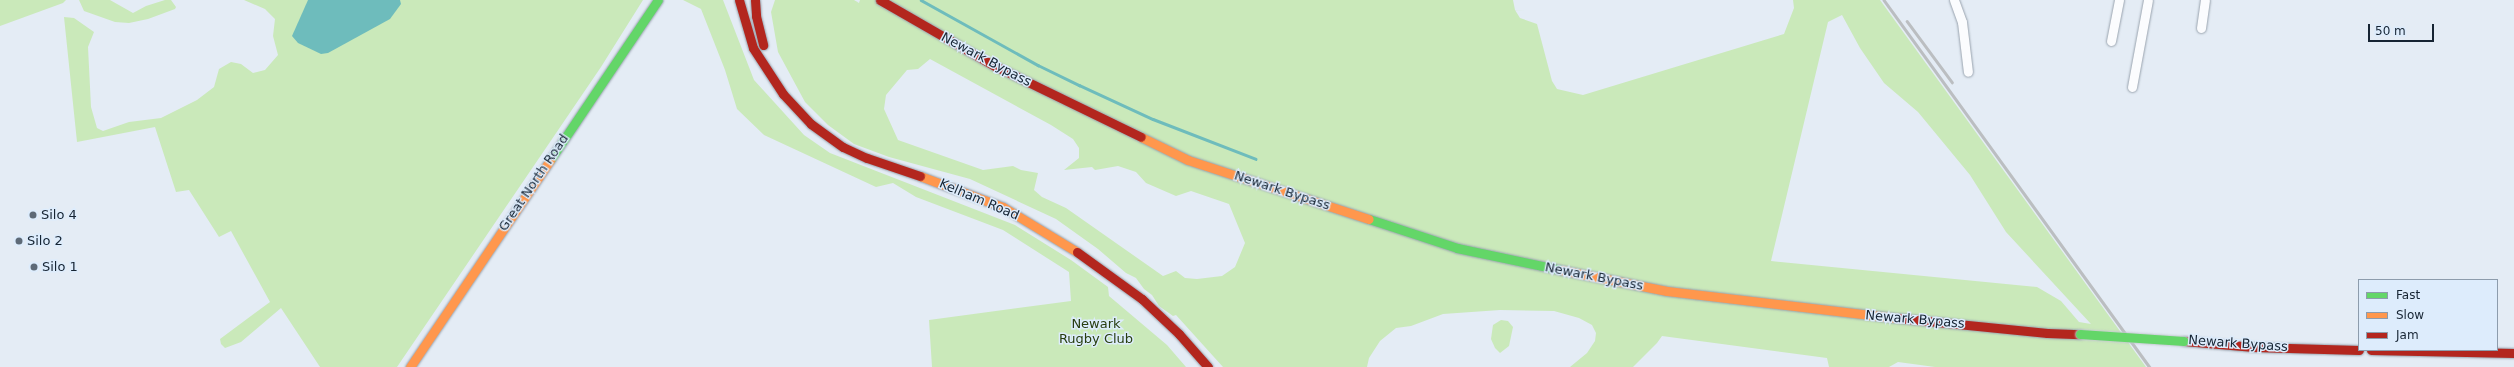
<!DOCTYPE html>
<style>
body{margin:0}
#map{position:relative;width:2514px;height:367px;overflow:hidden;background:#e4ecf5;font-family:"DejaVu Sans",sans-serif}
div>[style]{position:absolute}
[style*='--x']{left:calc(var(--x)*1px);top:calc(var(--y)*1px);width:calc(var(--w)*1px);rotate:calc(var(--a)*1deg)}
.green>*{inset:0;background:#cae9ba}
.water>*{inset:0;background:#6ebcbc}
.stream>*{height:2.5px;margin:-1.25px;padding:0 1.25px;transform-origin:1.25px;border-radius:1.25px;background:#6ebcbc}
.roads{filter:drop-shadow(0 0 1px #99a3ae) drop-shadow(0 0 1px #99a3ae)}
.street>*{height:9px;margin:-4.5px;padding:0 4.5px;transform-origin:4.5px;border-radius:4.5px;background:#fbfcfe}
.fast>*{height:9px;margin:-4.5px;padding:0 4.5px;transform-origin:4.5px;border-radius:4.5px;background:#63d668}
.slow>*{height:9px;margin:-4.5px;padding:0 4.5px;transform-origin:4.5px;border-radius:4.5px;background:#ff974d}
.jam>*{height:9px;margin:-4.5px;padding:0 4.5px;transform-origin:4.5px;border-radius:4.5px;background:#b3261e}
.rail>*{height:2.5px;margin:-1.25px;padding:0 1.25px;transform-origin:1.25px;border-radius:1.25px;background:#bbbec1}
.bridges{filter:drop-shadow(0 0 1px #c2c8ce) drop-shadow(0 0 1px #c2c8ce)}
.fast-bridge>*{height:9px;margin:-4.5px;padding:0 4.5px;transform-origin:4.5px;border-radius:4.5px;background:#63d668}
.dots>*{width:11px;height:11px;translate:-50% -50%;box-sizing:border-box;border:2px solid #ddecfc;border-radius:50%}
span{translate:-50% -50%;white-space:nowrap;text-align:center;line-height:1.15;-webkit-text-stroke:3px #ddecfc;paint-order:stroke}
.street-label{font-size:13px;color:#162433}
.poi-label{font-size:13px;color:#162433}
.left{translate:0 -50%;text-align:left}
.park-label{font-size:13px;color:#283e0f}
.legend{position:absolute;left:2358px;top:279px;width:140px;height:72px;box-sizing:border-box;background:#ddecfc;border:1px solid #8d9cac;margin:0;padding:5px 7px;list-style:none;font-size:12px;color:#162433}
.legend li{display:flex;align-items:center;gap:8px;height:20px}
.legend b{width:20px;border:1px solid #8d9cac}
.scale{position:absolute;left:2368px;top:24px;width:66px;height:18px;box-sizing:border-box;border:2px solid #162433;border-top:0;padding-left:5px;font-size:12px;line-height:14px;white-space:nowrap;color:#162433;-webkit-text-stroke:3px #ddecfc;paint-order:stroke}
</style>
<div id="map">
<div class="green">
<div style="clip-path:polygon(0 0,66px 0,63px 3px,0 26px)"></div>
<div style="clip-path:polygon(79px 0,110px 0,133px 13px,146px 6px,165px 0,171px 0,176px 7px,175px 9px,148px 19px,129px 23px,115px 22px,84px 11px)"></div>
<div style="clip-path:polygon(244px 0,643px 0,601px 67px,397px 367px,320px 367px,281px 308px,241px 342px,225px 348px,221px 344px,220px 339px,270px 302px,231px 231px,219px 237px,189px 190px,176px 192px,155px 127px,77px 142px,64px 17px,74px 18px,94px 32px,88px 47px,91px 107px,97px 128px,103px 131px,129px 122px,161px 118px,197px 100px,214px 87px,219px 69px,231px 62px,241px 64px,253px 73px,265px 70px,278px 55px,273px 36px,275px 19px,265px 9px)"></div>
<div style="clip-path:polygon(683px 0,723px 0,754px 80px,804px 135px,830px 153px,1015px 225px,1071px 260px,1108px 287px,1109px 296px,1167px 345px,1186px 367px,932px 367px,929px 320px,1071px 301px,1069px 272px,1003px 230px,916px 197px,893px 183px,876px 187px,764px 135px,737px 109px,725px 70px,701px 9px)"></div>
<div style="clip-path:polygon(evenodd,775px 0,854px 0,859px 3px,860px 0,1513px 0,1515px 10px,1520px 18px,1537px 24px,1552px 81px,1557px 89px,1583px 95px,1784px 34px,1794px 8px,1793px 0,1880px 0,2146px 367px,1935px 367px,1898px 362px,1889px 367px,1829px 367px,1827px 358px,1662px 336px,1657px 343px,1633px 367px,1570px 367px,1587px 353px,1595px 341px,1596px 333px,1592px 325px,1579px 318px,1554px 311px,1500px 310px,1443px 314px,1411px 326px,1396px 328px,1380px 341px,1369px 358px,1367px 367px,1223px 367px,1176px 315px,1173px 316px,1159px 306px,1152px 295px,1144px 289px,1136px 278px,1126px 273px,1098px 249px,1056px 219px,970px 179px,889px 157px,854px 144px,828px 125px,805px 102px,778px 52px,771px 12px,775px 0,1842px 15px,1860px 48px,1884px 83px,1918px 112px,1970px 175px,2006px 232px,2091px 324px,2079px 322px,2061px 301px,2037px 287px,1771px 261px,1828px 22px,1842px 15px,775px 0,930px 59px,1051px 125px,1073px 139px,1079px 148px,1079px 158px,1064px 170px,1092px 167px,1095px 170px,1118px 166px,1136px 172px,1146px 183px,1176px 196px,1191px 191px,1229px 204px,1245px 243px,1235px 267px,1222px 276px,1197px 279px,1185px 278px,1176px 271px,1163px 276px,1066px 208px,1042px 197px,1034px 190px,1038px 173px,1021px 170px,1013px 166px,983px 170px,898px 140px,884px 109px,886px 95px,907px 70px,918px 69px,930px 59px)"></div>
<div style="clip-path:polygon(1501px 320px,1508px 321px,1513px 327px,1509px 346px,1500px 353px,1495px 348px,1491px 339px,1493px 325px)"></div>
</div>
<div class="water">
<div style="clip-path:polygon(308px 0,400px 0,401px 4px,390px 19px,328px 53px,321px 54px,298px 43px,292px 36px)"></div>
</div>
<div class="stream">
<div style="--x:921;--y:0;--w:134;--a:29.1"></div>
<div style="--x:1038;--y:65;--w:46;--a:26"></div>
<div style="--x:1079;--y:85;--w:81;--a:24.7"></div>
<div style="--x:1153;--y:119;--w:110;--a:21.2"></div>
</div>
<div class="roads">
<div class="street">
<div style="--x:1954;--y:0;--w:23;--a:70"></div>
<div style="--x:1962;--y:22;--w:50;--a:83.2"></div>
<div style="--x:2201;--y:28;--w:28;--a:-82"></div>
<div style="--x:2111;--y:41;--w:42;--a:-79"></div>
<div style="--x:2132;--y:87;--w:88;--a:-79.6"></div>
</div>
<div class="fast">
<div style="--x:550;--y:160;--w:193;--a:-56"></div>
<div style="--x:1369;--y:219;--w:93;--a:18.2"></div>
<div style="--x:1457;--y:248;--w:106;--a:11.9"></div>
</div>
<div class="slow">
<div style="--x:1141;--y:137;--w:52;--a:26.1"></div>
<div style="--x:1188;--y:160;--w:190;--a:18.1"></div>
<div style="--x:920;--y:176;--w:89;--a:20.5"></div>
<div style="--x:1003;--y:207;--w:87;--a:31.3"></div>
<div style="--x:1561;--y:270;--w:108;--a:11.2"></div>
<div style="--x:1667;--y:291;--w:233;--a:6.7"></div>
<div style="--x:410;--y:367;--w:250;--a:-55.9"></div>
</div>
<div class="jam">
<div style="--x:739;--y:0;--w:50;--a:73.7"></div>
<div style="--x:753;--y:48;--w:55;--a:56.9"></div>
<div style="--x:783;--y:94;--w:41;--a:47"></div>
<div style="--x:811;--y:124;--w:39;--a:36"></div>
<div style="--x:843;--y:147;--w:26;--a:25"></div>
<div style="--x:867;--y:158;--w:56;--a:18.8"></div>
<div style="--x:755;--y:0;--w:16;--a:86"></div>
<div style="--x:756;--y:16;--w:30;--a:76"></div>
<div style="--x:880;--y:0;--w:133;--a:29.9"></div>
<div style="--x:995;--y:66;--w:162;--a:25.9"></div>
<div style="--x:1077;--y:252;--w:80;--a:35.9"></div>
<div style="--x:1142;--y:299;--w:51;--a:43.4"></div>
<div style="--x:1179;--y:334;--w:44;--a:48.7"></div>
<div style="--x:1898;--y:318;--w:150;--a:5.7"></div>
<div style="--x:2047;--y:333;--w:33;--a:2"></div>
<div style="--x:2184;--y:341;--w:70;--a:4.9"></div>
<div style="--x:2254;--y:347;--w:105;--a:1.6"></div>
<div style="--x:2371;--y:350;--w:143;--a:1.2"></div>
</div>
</div>
<div class="rail">
<div style="--x:1884;--y:0;--w:453;--a:54.1"></div>
<div style="--x:1907;--y:21;--w:76;--a:53.6"></div>
</div>
<div class="bridges">
<div class="fast-bridge">
<div style="--x:2080;--y:334;--w:104;--a:3.9"></div>
</div>
</div>
<div class="dots">
<div style="left:33px;top:215px;background:#5e6a77"></div>
<div style="left:19px;top:241px;background:#5e6a77"></div>
<div style="left:34px;top:267px;background:#5e6a77"></div>
</div>
<div class="street-label">
<span style="left:986px;top:60px;rotate:28deg">Newark Bypass</span>
<span style="left:534px;top:183px;rotate:-56deg">Great North Road</span>
<span style="left:1282px;top:191px;rotate:18deg">Newark Bypass</span>
<span style="left:979px;top:200px;rotate:23deg">Kelham Road</span>
<span style="left:1594px;top:277px;rotate:11deg">Newark Bypass</span>
<span style="left:1915px;top:320px;rotate:5deg">Newark Bypass</span>
<span style="left:2238px;top:344px;rotate:4deg">Newark Bypass</span>
</div>
<div class="poi-label">
<span class="left" style="left:41px;top:215px">Silo 4</span>
<span class="left" style="left:27px;top:241px">Silo 2</span>
<span class="left" style="left:42px;top:267px">Silo 1</span>
</div>
<div class="park-label">
<span style="left:1096px;top:332px">Newark<br>Rugby Club</span>
</div>
<ul class="legend">
<li><b style="height:5px;background:#63d668"></b>Fast</li>
<li><b style="height:5px;background:#ff974d"></b>Slow</li>
<li><b style="height:5px;background:#b3261e"></b>Jam</li>
</ul>
<div class="scale">50 m</div>
</div>
